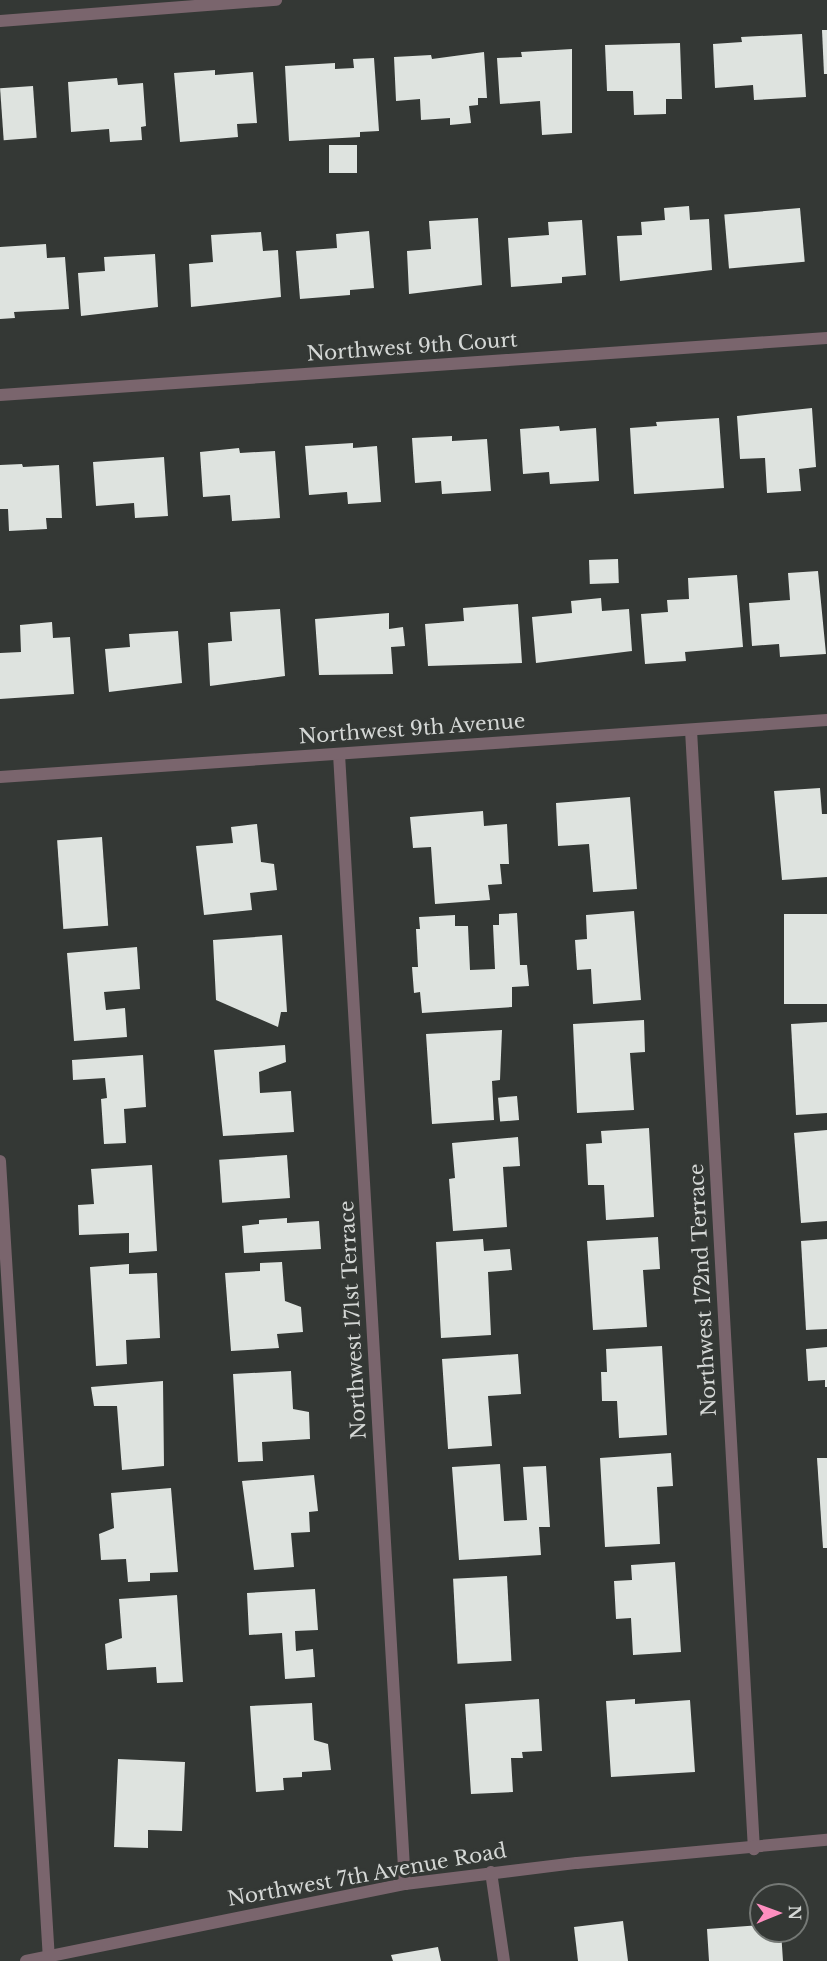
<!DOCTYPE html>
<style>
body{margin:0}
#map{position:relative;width:827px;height:1961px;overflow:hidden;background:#343835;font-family:"Libre Baskerville",serif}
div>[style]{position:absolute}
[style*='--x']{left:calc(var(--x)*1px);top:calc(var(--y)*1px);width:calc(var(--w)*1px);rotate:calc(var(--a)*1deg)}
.building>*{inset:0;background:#dee3df;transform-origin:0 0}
.street>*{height:12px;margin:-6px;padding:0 6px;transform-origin:6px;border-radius:6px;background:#7a656d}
span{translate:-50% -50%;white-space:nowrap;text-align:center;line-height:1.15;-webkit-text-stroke:6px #343835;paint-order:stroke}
.street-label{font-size:20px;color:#d4d7d5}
.north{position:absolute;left:749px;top:1883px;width:60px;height:60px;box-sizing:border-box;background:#343835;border:2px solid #747875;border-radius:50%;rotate:89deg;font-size:16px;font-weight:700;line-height:24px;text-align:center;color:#d4d7d5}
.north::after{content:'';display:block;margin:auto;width:21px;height:27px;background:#fd8ebf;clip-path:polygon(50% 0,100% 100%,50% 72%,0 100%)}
</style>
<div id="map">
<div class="building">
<div style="clip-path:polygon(822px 30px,827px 30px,827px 74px,824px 74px)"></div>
<div style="clip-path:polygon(802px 34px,806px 97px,754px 100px,753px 85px,715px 88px,713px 44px,742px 42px,741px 37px)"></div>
<div style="clip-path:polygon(680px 43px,682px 99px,666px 99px,666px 114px,634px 115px,633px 91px,607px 91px,605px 45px)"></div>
<div style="clip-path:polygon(572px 49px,572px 133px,542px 135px,540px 101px,500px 104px,497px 58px,522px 57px,521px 52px)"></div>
<div style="clip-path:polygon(484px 52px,487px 98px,478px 98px,478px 105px,469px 106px,471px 123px,450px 125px,450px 118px,421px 120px,420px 99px,396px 101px,394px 57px,431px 55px,432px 59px)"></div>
<div style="clip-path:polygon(374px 58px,379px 131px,360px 132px,360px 137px,289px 141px,285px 66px,335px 63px,335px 69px,354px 68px,353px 59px)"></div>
<div style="clip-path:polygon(215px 70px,215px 75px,253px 72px,257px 123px,237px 124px,238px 137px,180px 142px,174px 73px)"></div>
<div style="clip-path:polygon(117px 78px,118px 85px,143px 83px,146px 126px,141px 127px,142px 140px,110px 142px,109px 129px,71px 132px,68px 82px)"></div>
<div style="left:33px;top:86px;width:52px;height:33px;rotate:86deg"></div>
<div style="left:329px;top:145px;width:28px;height:28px"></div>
<div style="clip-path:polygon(689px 206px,690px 220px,709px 219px,712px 270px,620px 281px,617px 236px,642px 235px,641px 222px,665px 220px,664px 208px)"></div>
<div style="left:800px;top:208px;width:54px;height:76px;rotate:85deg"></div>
<div style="clip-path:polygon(478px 218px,482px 285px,409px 294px,407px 251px,431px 249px,429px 221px)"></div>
<div style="clip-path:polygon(582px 220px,586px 275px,562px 277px,562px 283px,511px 287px,508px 238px,549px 235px,548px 222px)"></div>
<div style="clip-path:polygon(369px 231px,374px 288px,350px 290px,350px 295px,300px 299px,296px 251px,337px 248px,336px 234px)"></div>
<div style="clip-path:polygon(261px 232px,263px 251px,278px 250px,281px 297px,191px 307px,189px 264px,213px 262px,211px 235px)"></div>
<div style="clip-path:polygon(46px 244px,47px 258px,65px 257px,69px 309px,14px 312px,15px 318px,0 319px,0 247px)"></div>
<div style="clip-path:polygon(155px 254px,158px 307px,81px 316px,78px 273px,105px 271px,104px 257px)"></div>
<div style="clip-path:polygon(812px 408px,816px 467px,799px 469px,801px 491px,767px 493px,765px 458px,740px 459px,737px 416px)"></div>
<div style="clip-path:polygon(719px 418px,724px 488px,634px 494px,630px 428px,657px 426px,656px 422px)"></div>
<div style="clip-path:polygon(559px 426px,560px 431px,596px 428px,599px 481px,550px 484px,549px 472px,523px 474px,520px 429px)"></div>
<div style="clip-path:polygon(452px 436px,452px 441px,487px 439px,491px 491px,442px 494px,441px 481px,415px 483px,412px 438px)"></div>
<div style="clip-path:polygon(353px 443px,353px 448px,377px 446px,381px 502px,348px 504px,347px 492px,309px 495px,305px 446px)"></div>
<div style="clip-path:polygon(239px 448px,240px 453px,275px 451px,280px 518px,232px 521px,230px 495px,203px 497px,200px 452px)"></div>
<div style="clip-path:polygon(164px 457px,168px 516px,135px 518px,134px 503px,96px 506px,93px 462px)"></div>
<div style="clip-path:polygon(22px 464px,23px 467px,59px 465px,62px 518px,46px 518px,47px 529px,9px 531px,8px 509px,0 509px,0 465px)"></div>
<div style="left:618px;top:559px;width:24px;height:29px;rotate:88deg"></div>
<div style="clip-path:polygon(818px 571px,826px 654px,780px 657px,779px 644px,752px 646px,749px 603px,790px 600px,788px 573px)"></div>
<div style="clip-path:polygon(737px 575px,743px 647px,685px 652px,686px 661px,645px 664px,641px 614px,668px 612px,667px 600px,689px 599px,688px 578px)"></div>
<div style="clip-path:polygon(601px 598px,602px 611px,629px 609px,632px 651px,536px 663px,532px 617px,572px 613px,571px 601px)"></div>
<div style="clip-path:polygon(518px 604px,522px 663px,428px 666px,425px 624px,464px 621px,463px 608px)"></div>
<div style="clip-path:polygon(280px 609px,285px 676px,210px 686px,208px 643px,232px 641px,230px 612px)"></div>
<div style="clip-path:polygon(389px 613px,389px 629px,403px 627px,405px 646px,391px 647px,393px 674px,319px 675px,315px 619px)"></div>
<div style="clip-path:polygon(52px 622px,53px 638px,70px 637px,74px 694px,0 699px,0 653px,21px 652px,20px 625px)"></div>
<div style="clip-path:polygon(178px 631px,182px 683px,109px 692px,105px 649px,130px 647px,129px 634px)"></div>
<div style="clip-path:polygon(820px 788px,822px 814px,827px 814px,827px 877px,782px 880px,774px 791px)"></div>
<div style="clip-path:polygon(630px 797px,637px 889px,593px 892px,589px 844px,558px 846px,556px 803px)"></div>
<div style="clip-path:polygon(483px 811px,484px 826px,507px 824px,509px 864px,500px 864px,502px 884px,488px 885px,490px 900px,435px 904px,431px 847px,413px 848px,410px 817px)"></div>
<div style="clip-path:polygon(257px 824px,261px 862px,274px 864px,277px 890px,250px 893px,252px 910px,204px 915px,196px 846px,233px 843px,231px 827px)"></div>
<div style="left:102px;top:837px;width:89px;height:45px;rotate:86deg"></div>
<div style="clip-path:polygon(634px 911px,641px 1000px,593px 1004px,591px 969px,577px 970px,575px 940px,587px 939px,586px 915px)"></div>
<div style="clip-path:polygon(517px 913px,520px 965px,527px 965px,529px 986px,512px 987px,512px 1007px,422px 1013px,420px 992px,414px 993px,412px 967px,418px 967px,416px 929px,420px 929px,419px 917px,455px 915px,455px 926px,468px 926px,470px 970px,495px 969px,493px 925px,499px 925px,499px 914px)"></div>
<div style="left:827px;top:914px;width:90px;height:43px;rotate:90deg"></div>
<div style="clip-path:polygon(282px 935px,287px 1012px,281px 1012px,278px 1027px,216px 1000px,213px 940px)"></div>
<div style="clip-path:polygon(137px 947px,140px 989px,104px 992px,106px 1010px,125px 1008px,127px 1037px,74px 1041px,67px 953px)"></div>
<div style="clip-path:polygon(644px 1020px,645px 1052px,630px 1053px,634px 1110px,577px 1113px,573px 1024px)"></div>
<div style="clip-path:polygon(827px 1022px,827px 1113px,796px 1115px,791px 1024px)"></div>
<div style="clip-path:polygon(502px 1030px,500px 1080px,492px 1081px,494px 1120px,432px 1124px,426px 1034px)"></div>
<div style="clip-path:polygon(285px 1045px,286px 1062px,259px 1072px,260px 1093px,291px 1091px,294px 1132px,223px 1136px,214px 1050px)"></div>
<div style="clip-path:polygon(143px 1055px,146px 1107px,124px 1109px,126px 1143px,104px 1144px,101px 1099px,107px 1098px,105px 1078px,73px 1080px,72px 1060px)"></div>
<div style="left:517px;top:1096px;width:24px;height:19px;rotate:85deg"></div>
<div style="clip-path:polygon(649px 1128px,654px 1217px,606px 1220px,604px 1185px,588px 1185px,586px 1144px,602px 1143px,601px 1131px)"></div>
<div style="clip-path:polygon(827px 1130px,827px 1221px,801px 1223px,794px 1133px)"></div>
<div style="clip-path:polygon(518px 1137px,520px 1166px,503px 1167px,507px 1227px,453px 1231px,449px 1179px,455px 1178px,452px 1143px)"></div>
<div style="left:287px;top:1155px;width:43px;height:68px;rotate:86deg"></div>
<div style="clip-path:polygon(152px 1165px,157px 1251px,129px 1253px,129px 1233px,79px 1235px,78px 1205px,94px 1204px,91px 1169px)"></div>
<div style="clip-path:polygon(287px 1218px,287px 1223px,319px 1221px,321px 1249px,244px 1253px,242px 1226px,259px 1224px,259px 1220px)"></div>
<div style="clip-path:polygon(658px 1237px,660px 1269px,643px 1270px,647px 1327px,593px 1330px,587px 1241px)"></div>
<div style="clip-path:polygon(483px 1239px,484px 1251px,510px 1249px,512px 1270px,488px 1272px,491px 1335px,441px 1338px,436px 1242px)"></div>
<div style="clip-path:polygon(827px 1239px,827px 1329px,806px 1330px,801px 1241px)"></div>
<div style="clip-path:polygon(282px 1262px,285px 1301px,301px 1307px,303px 1332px,277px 1334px,279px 1348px,231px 1351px,225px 1273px,260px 1271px,260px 1263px)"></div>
<div style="clip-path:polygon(129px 1264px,129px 1274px,157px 1273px,160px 1338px,126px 1340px,127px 1364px,96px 1366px,90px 1267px)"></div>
<div style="clip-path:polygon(662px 1346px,667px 1435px,619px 1438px,617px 1401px,602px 1401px,601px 1372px,607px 1372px,606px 1349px)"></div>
<div style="clip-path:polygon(827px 1347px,827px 1387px,825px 1387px,825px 1380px,808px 1381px,806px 1349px)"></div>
<div style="clip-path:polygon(518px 1354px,521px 1394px,488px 1396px,492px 1446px,448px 1449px,442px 1359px)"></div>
<div style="clip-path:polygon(291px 1371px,293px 1409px,309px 1412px,310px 1439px,262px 1442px,263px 1461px,238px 1462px,233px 1374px)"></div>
<div style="clip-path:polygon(163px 1381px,164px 1466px,122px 1470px,117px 1406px,94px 1406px,91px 1387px)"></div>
<div style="clip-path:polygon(671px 1453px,673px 1486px,657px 1487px,660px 1544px,605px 1547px,600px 1458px)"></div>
<div style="clip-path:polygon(817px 1458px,827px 1458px,827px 1548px,823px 1548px)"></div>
<div style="clip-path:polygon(500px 1464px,504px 1521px,527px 1520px,523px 1467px,546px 1466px,550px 1527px,539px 1527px,541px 1555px,459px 1560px,452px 1467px)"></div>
<div style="clip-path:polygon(314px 1475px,318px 1511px,309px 1512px,310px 1532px,291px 1533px,294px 1567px,254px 1570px,242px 1481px)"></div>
<div style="clip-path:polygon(171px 1488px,178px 1572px,150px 1573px,150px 1581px,128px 1582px,126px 1559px,101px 1560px,99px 1534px,114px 1528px,111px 1493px)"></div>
<div style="clip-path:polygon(675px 1562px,681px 1652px,633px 1655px,631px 1618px,616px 1619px,614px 1581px,632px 1580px,631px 1565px)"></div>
<div style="left:507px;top:1576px;width:85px;height:54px;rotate:87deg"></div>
<div style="clip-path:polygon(315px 1589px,318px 1630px,295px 1631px,296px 1651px,313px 1649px,315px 1677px,285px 1679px,282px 1633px,249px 1635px,247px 1593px)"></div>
<div style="clip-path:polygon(177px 1595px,183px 1682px,157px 1683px,156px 1667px,107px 1670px,105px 1644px,122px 1638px,119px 1599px)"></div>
<div style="clip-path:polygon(539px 1699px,542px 1751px,522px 1752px,523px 1758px,511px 1758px,513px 1792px,471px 1794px,465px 1704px)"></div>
<div style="clip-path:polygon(635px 1699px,635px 1704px,690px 1700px,695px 1772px,611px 1777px,606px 1701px)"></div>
<div style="clip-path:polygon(312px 1703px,314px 1740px,328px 1744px,331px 1770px,302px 1772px,302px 1777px,283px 1778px,284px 1790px,256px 1792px,250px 1706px)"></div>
<div style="clip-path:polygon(118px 1759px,185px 1762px,182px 1831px,148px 1830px,148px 1848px,114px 1847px)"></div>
<div style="clip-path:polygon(623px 1921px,628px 1961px,578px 1961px,574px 1927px)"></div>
<div style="clip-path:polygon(761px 1925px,761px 1931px,781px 1931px,783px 1961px,709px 1961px,707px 1929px)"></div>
<div style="clip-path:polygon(438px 1947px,441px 1961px,393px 1961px,391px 1955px)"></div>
</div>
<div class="street">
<div style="--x:0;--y:21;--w:277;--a:-4.4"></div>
<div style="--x:0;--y:395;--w:829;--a:-3.94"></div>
<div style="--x:691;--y:730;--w:1121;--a:86.78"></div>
<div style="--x:339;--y:754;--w:1132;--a:86.66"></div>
<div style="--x:0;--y:777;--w:829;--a:-3.94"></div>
<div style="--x:0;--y:1161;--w:801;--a:86.49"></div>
<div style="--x:491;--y:1872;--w:90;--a:81.7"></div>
<div style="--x:26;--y:1961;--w:387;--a:-11.5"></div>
<div style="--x:405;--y:1884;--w:173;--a:-7"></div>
<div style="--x:577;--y:1863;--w:251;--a:-5.3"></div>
</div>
<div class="street-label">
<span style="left:412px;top:347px;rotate:-4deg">Northwest 9th Court</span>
<span style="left:412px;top:729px;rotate:-4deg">Northwest 9th Avenue</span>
<span style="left:703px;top:1290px;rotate:-93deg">Northwest 172nd Terrace</span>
<span style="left:353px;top:1320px;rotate:-93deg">Northwest 171st Terrace</span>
<span style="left:367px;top:1875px;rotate:-10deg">Northwest 7th Avenue Road</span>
</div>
<div class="north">N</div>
</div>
